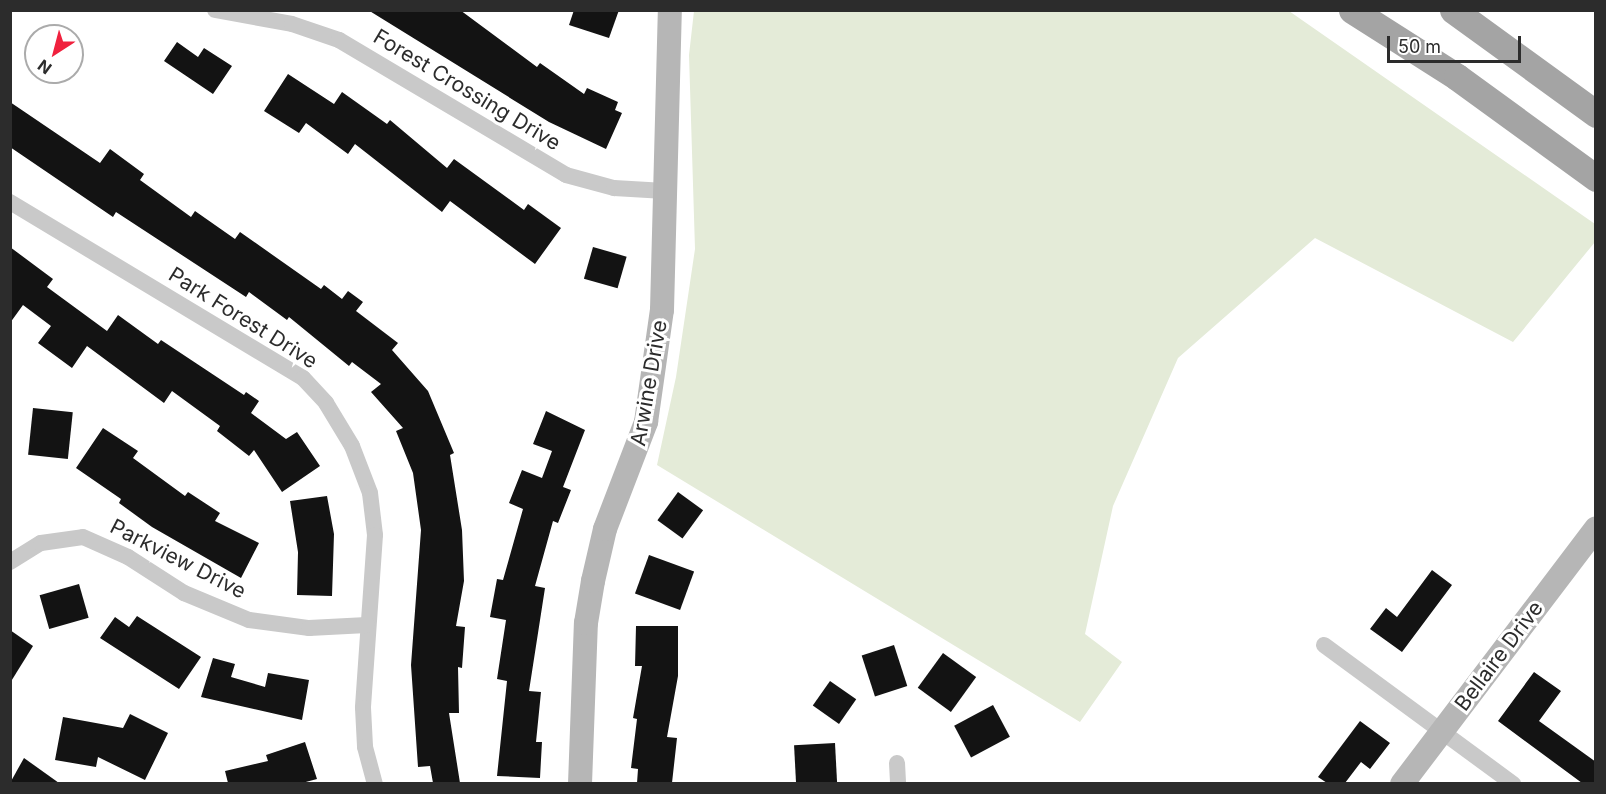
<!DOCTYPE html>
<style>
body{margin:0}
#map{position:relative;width:1606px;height:794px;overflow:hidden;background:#fff;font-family:Inter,sans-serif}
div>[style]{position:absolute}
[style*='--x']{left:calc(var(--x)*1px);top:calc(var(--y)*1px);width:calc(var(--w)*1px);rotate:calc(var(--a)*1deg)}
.green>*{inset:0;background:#e4ebd8}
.building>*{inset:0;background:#131313;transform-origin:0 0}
.street>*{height:16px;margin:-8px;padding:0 8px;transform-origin:8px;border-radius:8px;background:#c9c9c9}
.secondary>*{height:24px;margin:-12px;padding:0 12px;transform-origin:12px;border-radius:12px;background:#b6b6b6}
.primary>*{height:27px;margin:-13.5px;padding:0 13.5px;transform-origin:13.5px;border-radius:13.5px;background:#a4a4a4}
span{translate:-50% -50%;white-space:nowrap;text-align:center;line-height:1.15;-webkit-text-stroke:6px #fff;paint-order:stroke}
.street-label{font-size:21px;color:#2c2c2c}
.frame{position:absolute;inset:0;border:12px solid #2c2c2c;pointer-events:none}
.north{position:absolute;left:24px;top:24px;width:60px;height:60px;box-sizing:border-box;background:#fff;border:2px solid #ababab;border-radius:50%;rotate:216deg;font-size:16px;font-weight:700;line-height:24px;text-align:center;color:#2c2c2c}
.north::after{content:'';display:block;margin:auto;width:21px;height:27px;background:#f0213e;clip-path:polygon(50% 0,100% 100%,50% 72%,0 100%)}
.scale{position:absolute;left:1387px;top:36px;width:134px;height:27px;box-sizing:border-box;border:3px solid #2c2c2c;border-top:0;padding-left:8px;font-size:18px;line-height:21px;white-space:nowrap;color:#2c2c2c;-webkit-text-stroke:4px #fff;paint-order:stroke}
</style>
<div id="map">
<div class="green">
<div style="clip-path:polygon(694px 11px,1289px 11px,1595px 224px,1595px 242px,1513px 342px,1315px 238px,1178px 358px,1113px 506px,1085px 634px,1122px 662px,1080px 722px,657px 465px,676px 377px,695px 249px,689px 55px)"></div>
</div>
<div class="building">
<div style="clip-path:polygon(368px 10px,460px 10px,537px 67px,540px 63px,584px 94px,587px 88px,618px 102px,615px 110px,622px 113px,606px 149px,549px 122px)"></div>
<div style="clip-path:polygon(574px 10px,619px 10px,609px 38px,569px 25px)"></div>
<div style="clip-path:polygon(177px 42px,198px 57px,204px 48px,232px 66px,213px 94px,164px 61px)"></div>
<div style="clip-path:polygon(288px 74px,334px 104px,342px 92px,387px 124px,390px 120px,447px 168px,454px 159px,524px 210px,528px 204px,561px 228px,535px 264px,450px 201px,442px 212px,355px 144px,348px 154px,306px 123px,299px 133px,264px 111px)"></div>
<div style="clip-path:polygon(10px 102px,100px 163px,110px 149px,144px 174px,140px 180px,191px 217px,195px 211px,235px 239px,240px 232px,321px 289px,324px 285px,342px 299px,348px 291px,363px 302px,356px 311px,398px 343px,392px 350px,428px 391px,454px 453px,450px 455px,462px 530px,464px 581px,456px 626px,465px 627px,462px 668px,458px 667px,459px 713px,449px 713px,460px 783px,433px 783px,430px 766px,418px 767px,411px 665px,421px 530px,413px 473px,396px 431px,403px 428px,371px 392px,381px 384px,352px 362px,349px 366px,289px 317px,287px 320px,249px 292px,246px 297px,116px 212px,113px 217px,10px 147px)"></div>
<div style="clip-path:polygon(10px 247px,53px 279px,47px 287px,107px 331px,118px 315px,158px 344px,161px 340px,244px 395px,246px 392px,259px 401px,251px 413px,286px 439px,297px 432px,320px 466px,282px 492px,254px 450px,249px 456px,217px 431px,220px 426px,172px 391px,164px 403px,87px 346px,72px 368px,38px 343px,51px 326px,23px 305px,10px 323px)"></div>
<div style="left:593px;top:247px;width:35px;height:33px;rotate:16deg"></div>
<div style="left:33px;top:408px;width:40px;height:47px;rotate:6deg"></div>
<div style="clip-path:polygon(546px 411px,585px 430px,563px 487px,571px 490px,558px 523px,553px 521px,535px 586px,545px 588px,529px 691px,541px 692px,536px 742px,542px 742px,540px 778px,497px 776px,507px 681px,497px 679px,506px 620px,490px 617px,497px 579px,503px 580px,523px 509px,509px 503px,522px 470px,542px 478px,552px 451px,533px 444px)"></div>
<div style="clip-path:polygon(103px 428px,138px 451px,133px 458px,185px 496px,188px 492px,220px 513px,215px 521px,259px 543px,241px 578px,152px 527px,119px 503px,121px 499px,76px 468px)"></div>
<div style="left:678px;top:492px;width:31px;height:35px;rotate:36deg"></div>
<div style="clip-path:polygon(327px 496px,334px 534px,332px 596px,297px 595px,298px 552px,290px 501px)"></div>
<div style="left:649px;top:555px;width:48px;height:41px;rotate:20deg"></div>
<div style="clip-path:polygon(1432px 570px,1452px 585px,1402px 652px,1370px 629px,1386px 608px,1397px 617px)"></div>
<div style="left:79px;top:584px;width:35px;height:41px;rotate:74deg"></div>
<div style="clip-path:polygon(137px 616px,201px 657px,179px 689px,100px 638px,115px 617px,129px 627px)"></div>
<div style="clip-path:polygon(636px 626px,678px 626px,678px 676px,667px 737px,677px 738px,672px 783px,637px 783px,638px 769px,631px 768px,637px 719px,633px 718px,642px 666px,635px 666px)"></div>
<div style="clip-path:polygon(10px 630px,33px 646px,10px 683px)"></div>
<div style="left:894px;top:645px;width:43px;height:34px;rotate:72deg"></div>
<div style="left:943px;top:653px;width:41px;height:43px;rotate:36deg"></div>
<div style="clip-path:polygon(213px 658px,235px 664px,231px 677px,265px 687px,268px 673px,309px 680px,302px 720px,201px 697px)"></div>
<div style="clip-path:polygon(1534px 672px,1561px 691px,1539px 721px,1596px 762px,1596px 783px,1582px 783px,1498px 721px)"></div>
<div style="left:830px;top:681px;width:32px;height:30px;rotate:35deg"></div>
<div style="left:993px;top:705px;width:36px;height:44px;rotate:62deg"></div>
<div style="clip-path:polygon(130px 714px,168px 733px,145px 780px,98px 757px,96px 767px,55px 760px,63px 717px,123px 728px)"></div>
<div style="clip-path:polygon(1360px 721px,1390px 743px,1370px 769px,1361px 762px,1345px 783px,1327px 783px,1318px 777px)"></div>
<div style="clip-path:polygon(305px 742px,317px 779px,302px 783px,228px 783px,225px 771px,268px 761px,266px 755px)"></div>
<div style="left:835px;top:743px;width:40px;height:41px;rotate:87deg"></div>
<div style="clip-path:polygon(24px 758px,59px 783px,10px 783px)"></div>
</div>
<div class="street">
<div style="--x:215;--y:10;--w:78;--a:10.3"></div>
<div style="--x:292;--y:24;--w:50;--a:18.8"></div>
<div style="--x:339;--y:40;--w:264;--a:30.7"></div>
<div style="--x:566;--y:175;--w:50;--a:15.2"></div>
<div style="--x:614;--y:188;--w:51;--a:3.4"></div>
<div style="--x:10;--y:202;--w:342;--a:31"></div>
<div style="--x:303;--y:378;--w:34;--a:47"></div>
<div style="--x:326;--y:403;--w:50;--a:58.8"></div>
<div style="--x:352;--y:446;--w:50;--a:69"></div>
<div style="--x:370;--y:493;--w:42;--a:83.2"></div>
<div style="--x:375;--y:535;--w:173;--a:94"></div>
<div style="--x:363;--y:708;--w:39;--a:87"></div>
<div style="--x:365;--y:747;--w:38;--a:75"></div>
<div style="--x:10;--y:562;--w:36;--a:-32"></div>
<div style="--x:41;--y:543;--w:42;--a:-8.1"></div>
<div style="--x:83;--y:537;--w:49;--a:24"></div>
<div style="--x:128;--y:557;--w:67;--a:32.7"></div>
<div style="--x:184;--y:593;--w:70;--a:22.6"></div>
<div style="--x:249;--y:620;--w:61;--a:7.6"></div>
<div style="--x:309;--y:628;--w:58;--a:-3"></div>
<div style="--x:1324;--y:645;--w:235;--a:36.3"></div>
<div style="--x:897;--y:763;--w:21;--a:87"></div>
</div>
<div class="secondary">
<div style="--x:580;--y:784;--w:161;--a:-87.9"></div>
<div style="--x:586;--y:623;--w:43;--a:-80.5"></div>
<div style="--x:593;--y:581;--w:53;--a:-77"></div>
<div style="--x:605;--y:529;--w:115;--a:-69"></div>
<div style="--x:646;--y:422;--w:113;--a:-81.9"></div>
<div style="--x:662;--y:310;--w:300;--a:-88.5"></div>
<div style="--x:1402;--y:784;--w:321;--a:-52.8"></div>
</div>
<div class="primary">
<div style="--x:1352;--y:10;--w:125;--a:32.5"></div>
<div style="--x:1457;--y:77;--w:172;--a:36"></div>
<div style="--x:1453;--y:10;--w:177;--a:36"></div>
</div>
<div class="street-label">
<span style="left:467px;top:90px;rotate:31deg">Forest Crossing Drive</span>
<span style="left:243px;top:318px;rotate:32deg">Park Forest Drive</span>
<span style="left:649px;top:383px;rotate:-80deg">Arwine Drive</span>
<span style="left:178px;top:559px;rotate:27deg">Parkview Drive</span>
<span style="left:1499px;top:656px;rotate:-53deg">Bellaire Drive</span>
</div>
<div class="frame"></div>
<div class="north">N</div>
<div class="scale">50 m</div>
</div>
